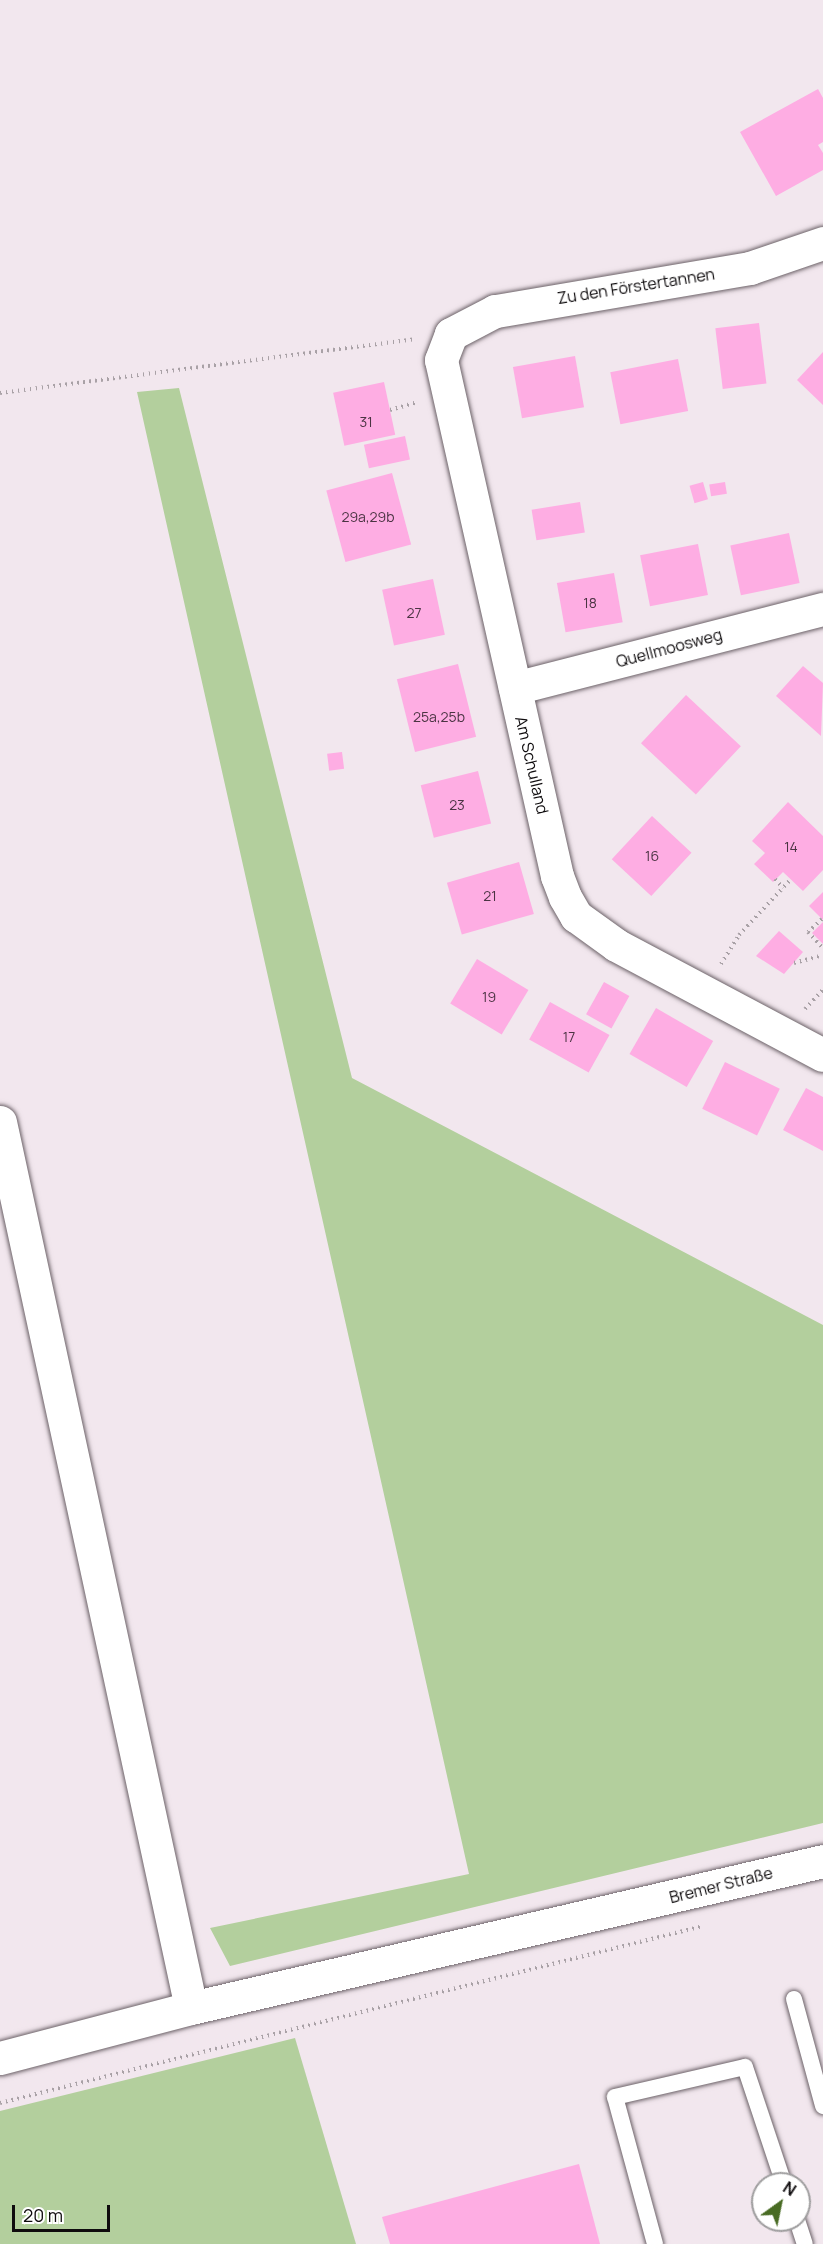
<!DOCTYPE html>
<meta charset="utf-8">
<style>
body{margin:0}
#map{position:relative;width:823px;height:2244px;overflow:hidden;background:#f2e7ee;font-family:Manrope,sans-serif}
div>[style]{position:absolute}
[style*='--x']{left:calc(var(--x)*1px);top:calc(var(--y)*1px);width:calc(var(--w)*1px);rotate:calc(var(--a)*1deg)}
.green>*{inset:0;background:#b3cf9d}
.building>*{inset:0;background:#feade3;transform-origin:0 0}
.path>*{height:4px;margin-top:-2px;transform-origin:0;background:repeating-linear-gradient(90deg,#a9a1a6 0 1.5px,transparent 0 6px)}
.roads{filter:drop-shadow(0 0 2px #6c6268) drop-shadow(0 0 2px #6c6268)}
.lane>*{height:16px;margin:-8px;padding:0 8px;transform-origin:8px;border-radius:8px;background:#fff}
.street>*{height:33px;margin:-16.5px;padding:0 16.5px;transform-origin:16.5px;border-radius:16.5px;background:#fff}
.secondary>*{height:33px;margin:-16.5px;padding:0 16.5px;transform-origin:16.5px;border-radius:16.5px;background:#fff}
span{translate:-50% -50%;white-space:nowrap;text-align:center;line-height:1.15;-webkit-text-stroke:4.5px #fff;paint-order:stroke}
.number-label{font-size:14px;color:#4b3443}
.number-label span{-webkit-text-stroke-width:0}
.street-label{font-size:16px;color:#0f0c0e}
.north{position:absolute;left:751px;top:2172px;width:60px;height:60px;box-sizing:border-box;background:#fff;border:2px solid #9f9e9f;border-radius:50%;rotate:33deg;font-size:16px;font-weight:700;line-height:24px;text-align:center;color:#0f0c0e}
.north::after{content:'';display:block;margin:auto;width:21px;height:27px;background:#486b23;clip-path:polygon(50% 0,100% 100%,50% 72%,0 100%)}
.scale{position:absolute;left:12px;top:2205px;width:98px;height:27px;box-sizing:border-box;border:3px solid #0f0c0e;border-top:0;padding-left:8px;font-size:18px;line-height:21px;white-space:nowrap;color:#0f0c0e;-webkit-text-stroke:4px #fff;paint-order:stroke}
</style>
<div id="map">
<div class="green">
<div style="clip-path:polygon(179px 388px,352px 1078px,823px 1325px,823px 1823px,230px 1966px,210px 1928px,469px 1874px,137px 392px)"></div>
<div style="clip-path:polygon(295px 2038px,356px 2244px,0 2244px,0 2111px)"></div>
</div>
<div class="building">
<div style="clip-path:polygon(818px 89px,823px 98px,823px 142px,818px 145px,823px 153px,823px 170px,776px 196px,740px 132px)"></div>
<div style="left:759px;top:323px;width:61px;height:44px;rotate:83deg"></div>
<div style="clip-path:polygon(823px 352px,823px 405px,797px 380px)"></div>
<div style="left:575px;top:356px;width:52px;height:63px;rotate:80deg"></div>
<div style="left:678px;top:359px;width:53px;height:69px;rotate:79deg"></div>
<div style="left:384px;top:382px;width:54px;height:52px;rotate:78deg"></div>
<div style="left:405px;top:436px;width:24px;height:42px;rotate:78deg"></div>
<div style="left:392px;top:473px;width:74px;height:68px;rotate:75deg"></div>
<div style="left:703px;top:482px;width:18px;height:14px;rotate:74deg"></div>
<div style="left:725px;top:482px;width:12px;height:16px;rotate:81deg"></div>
<div style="left:580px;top:502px;width:31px;height:49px;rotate:81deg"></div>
<div style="left:789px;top:533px;width:51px;height:60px;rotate:78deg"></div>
<div style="left:698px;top:544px;width:52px;height:59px;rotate:79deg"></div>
<div style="left:614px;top:573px;width:50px;height:58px;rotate:80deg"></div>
<div style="left:433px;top:579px;width:57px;height:52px;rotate:78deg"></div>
<div style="left:458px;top:664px;width:75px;height:63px;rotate:76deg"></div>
<div style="clip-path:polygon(803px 666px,823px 683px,821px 736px,776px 696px)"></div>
<div style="left:686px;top:695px;width:75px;height:66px;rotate:43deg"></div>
<div style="left:342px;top:752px;width:17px;height:15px;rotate:83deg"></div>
<div style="left:478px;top:771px;width:54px;height:59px;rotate:76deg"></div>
<div style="clip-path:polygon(788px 802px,823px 836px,823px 870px,803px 891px,783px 872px,773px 882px,754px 864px,765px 853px,752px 841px)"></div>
<div style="left:652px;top:816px;width:54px;height:59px;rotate:43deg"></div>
<div style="left:519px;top:862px;width:54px;height:75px;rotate:74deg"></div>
<div style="clip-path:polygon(823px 892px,823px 920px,809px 906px)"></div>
<div style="clip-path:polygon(823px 922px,823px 944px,812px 933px)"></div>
<div style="clip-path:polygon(779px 931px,803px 952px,784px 974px,756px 956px)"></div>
<div style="left:477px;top:959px;width:60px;height:52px;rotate:31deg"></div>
<div style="left:604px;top:982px;width:29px;height:37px;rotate:29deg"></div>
<div style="left:550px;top:1002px;width:68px;height:43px;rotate:29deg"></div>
<div style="left:656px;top:1008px;width:66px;height:53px;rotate:30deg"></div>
<div style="left:725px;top:1062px;width:61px;height:52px;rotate:26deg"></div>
<div style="clip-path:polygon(806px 1088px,823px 1097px,823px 1151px,783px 1130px)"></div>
<div style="clip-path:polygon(579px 2164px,600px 2244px,390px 2244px,382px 2217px)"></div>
</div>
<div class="path">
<div style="--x:0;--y:393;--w:418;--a:-7.4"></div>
<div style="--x:390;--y:410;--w:29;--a:-16"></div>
<div style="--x:775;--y:879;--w:12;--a:48"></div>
<div style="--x:822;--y:919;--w:19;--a:137"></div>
<div style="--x:808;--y:932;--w:22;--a:47"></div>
<div style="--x:794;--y:963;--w:30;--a:-15"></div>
<div style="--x:721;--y:964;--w:34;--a:-58"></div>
<div style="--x:739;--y:935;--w:76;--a:-47.1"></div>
<div style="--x:805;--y:1009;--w:26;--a:-47"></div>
<div style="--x:0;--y:2103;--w:725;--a:-14.13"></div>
</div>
<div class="roads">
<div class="lane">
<div style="--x:794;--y:1999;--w:111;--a:74.8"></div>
<div style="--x:797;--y:2220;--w:25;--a:72"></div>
<div style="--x:655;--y:2244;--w:152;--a:-105.2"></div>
<div style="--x:615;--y:2097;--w:133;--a:-13"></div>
<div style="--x:745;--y:2067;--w:123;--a:71.6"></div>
</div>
<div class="street">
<div style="--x:823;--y:243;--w:77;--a:161.1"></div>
<div style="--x:750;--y:268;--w:259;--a:170.4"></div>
<div style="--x:495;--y:311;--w:50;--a:152.4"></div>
<div style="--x:451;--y:334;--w:28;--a:111"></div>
<div style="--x:441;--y:360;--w:529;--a:77.33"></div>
<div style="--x:557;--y:876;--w:22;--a:69"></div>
<div style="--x:565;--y:897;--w:22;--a:60"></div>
<div style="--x:576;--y:916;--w:49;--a:35.9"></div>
<div style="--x:616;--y:945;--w:234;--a:28"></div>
<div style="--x:515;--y:688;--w:318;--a:-14.4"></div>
<div style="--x:0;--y:1122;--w:906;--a:77.83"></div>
</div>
<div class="secondary">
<div style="--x:0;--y:2058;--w:197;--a:-14.7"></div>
<div style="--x:191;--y:2008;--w:649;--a:-13.09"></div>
</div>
</div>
<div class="number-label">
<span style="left:366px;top:422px">31</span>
<span style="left:368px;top:517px">29a,29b</span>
<span style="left:590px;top:603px">18</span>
<span style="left:414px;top:613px">27</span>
<span style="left:439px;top:717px">25a,25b</span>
<span style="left:457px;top:805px">23</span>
<span style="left:791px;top:847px">14</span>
<span style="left:652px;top:856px">16</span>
<span style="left:490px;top:896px">21</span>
<span style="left:489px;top:997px">19</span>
<span style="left:569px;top:1037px">17</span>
</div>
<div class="street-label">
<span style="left:636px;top:286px;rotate:-9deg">Zu den Förstertannen</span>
<span style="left:669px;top:648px;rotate:-15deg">Quellmoosweg</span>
<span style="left:532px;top:765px;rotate:77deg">Am Schulland</span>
<span style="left:721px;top:1885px;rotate:-14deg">Bremer Straße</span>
</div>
<div class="north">N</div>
<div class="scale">20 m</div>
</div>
